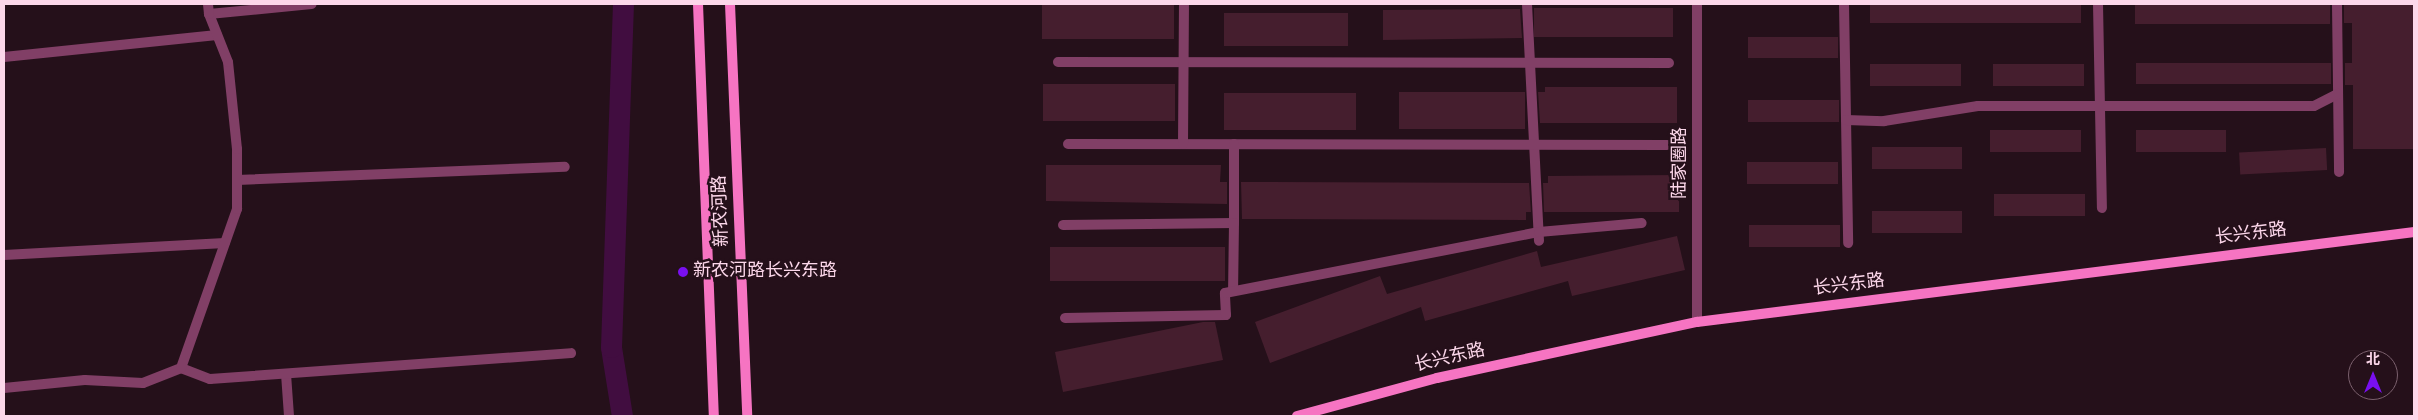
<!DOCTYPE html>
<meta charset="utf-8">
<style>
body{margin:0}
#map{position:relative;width:2418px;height:420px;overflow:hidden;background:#25101a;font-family:Overpass,"Noto Sans SC",sans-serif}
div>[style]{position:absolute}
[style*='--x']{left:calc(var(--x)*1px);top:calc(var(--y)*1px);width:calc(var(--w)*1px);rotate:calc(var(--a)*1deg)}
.canal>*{height:21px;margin:-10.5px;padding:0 10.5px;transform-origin:10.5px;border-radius:10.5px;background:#410d40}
.building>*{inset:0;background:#451e2e;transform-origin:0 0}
.lane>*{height:10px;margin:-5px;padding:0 5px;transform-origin:5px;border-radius:5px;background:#813f66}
.street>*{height:10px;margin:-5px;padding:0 5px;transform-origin:5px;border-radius:5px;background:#813f66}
.secondary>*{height:10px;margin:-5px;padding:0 5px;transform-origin:5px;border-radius:5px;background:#f674c2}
.dots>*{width:14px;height:14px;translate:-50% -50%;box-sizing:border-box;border:2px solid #25101a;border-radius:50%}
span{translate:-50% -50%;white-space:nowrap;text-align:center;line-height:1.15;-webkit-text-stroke:5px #25101a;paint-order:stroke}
.street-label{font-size:18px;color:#fcd7ea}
.poi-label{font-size:18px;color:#fcd7ea}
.left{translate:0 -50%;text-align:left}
.frame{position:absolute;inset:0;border:5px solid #fcd7ea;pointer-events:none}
.north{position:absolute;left:2348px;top:350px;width:50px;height:50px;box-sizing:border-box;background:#25101a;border:1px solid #7b606d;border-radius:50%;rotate:0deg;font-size:14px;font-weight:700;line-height:20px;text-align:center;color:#fcd7ea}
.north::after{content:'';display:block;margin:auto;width:18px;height:22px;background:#790ff0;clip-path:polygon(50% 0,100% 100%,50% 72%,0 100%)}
</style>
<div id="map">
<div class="canal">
<div style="--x:622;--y:416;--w:70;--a:-99.1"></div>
<div style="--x:611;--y:347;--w:343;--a:-88"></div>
</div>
<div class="building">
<div style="left:1042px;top:4px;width:132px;height:35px"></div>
<div style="left:1870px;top:4px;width:211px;height:19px"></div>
<div style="left:2135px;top:4px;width:195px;height:20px"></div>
<div style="clip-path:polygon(2344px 4px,2414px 4px,2414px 149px,2353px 149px,2353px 85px,2345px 85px,2345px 63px,2352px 63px,2352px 23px,2344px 23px)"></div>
<div style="left:1673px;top:8px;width:29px;height:139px;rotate:90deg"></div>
<div style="clip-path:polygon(1514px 9px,1520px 9px,1522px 38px,1383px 40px,1383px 10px)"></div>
<div style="left:1224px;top:13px;width:124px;height:33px"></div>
<div style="left:1748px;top:37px;width:90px;height:21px"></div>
<div style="left:2136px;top:63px;width:195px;height:21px"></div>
<div style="left:1870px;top:64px;width:91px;height:22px"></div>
<div style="left:1993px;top:64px;width:91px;height:22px"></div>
<div style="left:1175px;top:84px;width:37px;height:132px;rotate:90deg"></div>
<div style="clip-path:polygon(1545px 87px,1677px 87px,1677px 123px,1540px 123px,1538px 92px,1545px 92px)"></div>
<div style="left:1399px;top:92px;width:126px;height:37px"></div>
<div style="left:1224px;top:93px;width:132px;height:37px"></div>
<div style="left:1748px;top:100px;width:91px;height:22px"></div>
<div style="left:1990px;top:130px;width:91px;height:22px"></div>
<div style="left:2136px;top:130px;width:90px;height:22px"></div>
<div style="left:1872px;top:147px;width:90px;height:22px"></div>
<div style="left:2326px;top:148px;width:22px;height:87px;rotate:87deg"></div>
<div style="left:1747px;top:162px;width:91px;height:22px"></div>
<div style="clip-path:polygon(1046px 165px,1221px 165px,1220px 182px,1227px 182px,1227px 204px,1046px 201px)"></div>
<div style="clip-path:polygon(1679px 175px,1679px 212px,1544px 212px,1543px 183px,1548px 183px,1548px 176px)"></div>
<div style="clip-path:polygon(1241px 182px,1529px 183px,1531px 212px,1526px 212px,1526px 220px,1242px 219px)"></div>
<div style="left:1994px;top:194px;width:91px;height:22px"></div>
<div style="left:1872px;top:211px;width:90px;height:22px"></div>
<div style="left:1749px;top:225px;width:91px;height:22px"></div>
<div style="clip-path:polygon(1677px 236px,1685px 270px,1572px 296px,1568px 281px,1425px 321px,1421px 307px,1270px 363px,1255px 322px,1380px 276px,1387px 294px,1537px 251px,1541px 267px)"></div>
<div style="left:1050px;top:247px;width:175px;height:34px"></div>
<div style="clip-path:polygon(1203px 322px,1215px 322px,1223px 360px,1063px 392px,1055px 352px)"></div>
</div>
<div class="lane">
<div style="--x:1527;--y:4;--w:237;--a:87.1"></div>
<div style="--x:1844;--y:4;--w:239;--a:89"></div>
<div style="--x:2098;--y:4;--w:204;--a:88.9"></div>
<div style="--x:2337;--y:4;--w:168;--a:89.3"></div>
<div style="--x:1058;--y:62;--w:611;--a:0.09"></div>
<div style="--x:1846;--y:120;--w:38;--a:2"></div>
<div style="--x:1884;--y:121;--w:95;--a:-9.1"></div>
<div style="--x:1978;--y:106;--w:336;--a:0"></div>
<div style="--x:2314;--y:106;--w:27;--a:-27"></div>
<div style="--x:1068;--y:144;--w:599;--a:0.1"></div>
<div style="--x:1183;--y:144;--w:140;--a:-89.6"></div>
<div style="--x:1234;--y:144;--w:79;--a:90"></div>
<div style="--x:1063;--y:225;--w:171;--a:-0.7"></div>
<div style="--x:1234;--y:223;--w:68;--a:90.8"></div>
<div style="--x:1065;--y:318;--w:161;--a:-1.1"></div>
<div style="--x:1226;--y:315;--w:22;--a:-93"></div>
<div style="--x:1225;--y:293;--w:320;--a:-11"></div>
<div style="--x:1539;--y:232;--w:103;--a:-5"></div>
<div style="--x:286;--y:374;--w:42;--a:85.9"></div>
</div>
<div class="street">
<div style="--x:1697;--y:4;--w:318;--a:90"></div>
<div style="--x:209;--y:14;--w:103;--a:-5.5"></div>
<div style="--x:4;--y:57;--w:214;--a:-5.9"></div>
<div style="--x:237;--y:180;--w:328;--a:-2.3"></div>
<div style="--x:4;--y:255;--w:221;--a:-3.1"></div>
<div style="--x:181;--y:368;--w:31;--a:21"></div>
<div style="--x:210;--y:379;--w:362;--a:-4.1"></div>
<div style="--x:4;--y:388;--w:81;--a:-5.6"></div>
<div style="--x:85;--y:380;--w:58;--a:3"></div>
<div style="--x:143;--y:383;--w:41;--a:-21.5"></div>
<div style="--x:181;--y:368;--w:169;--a:-70.6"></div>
<div style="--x:237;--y:209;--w:60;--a:-90"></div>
<div style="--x:237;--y:149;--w:87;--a:-95.9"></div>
<div style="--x:228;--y:62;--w:52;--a:-111.6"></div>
<div style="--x:209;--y:14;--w:10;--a:-96"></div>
</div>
<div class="secondary">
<div style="--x:698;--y:4;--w:412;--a:87.8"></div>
<div style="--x:730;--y:4;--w:412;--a:87.6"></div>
<div style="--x:1297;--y:416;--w:145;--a:-15.2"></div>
<div style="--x:1437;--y:378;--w:266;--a:-12.2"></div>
<div style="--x:1697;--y:322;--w:723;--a:-7.15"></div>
</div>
<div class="dots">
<div style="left:683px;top:272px;background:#790ff0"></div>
</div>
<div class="street-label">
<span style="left:1681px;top:163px;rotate:-90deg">陆家圈路</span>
<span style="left:722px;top:211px;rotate:-92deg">新农河路</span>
<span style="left:2251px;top:235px;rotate:-7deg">长兴东路</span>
<span style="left:1849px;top:286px;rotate:-7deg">长兴东路</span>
<span style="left:1450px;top:359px;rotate:-13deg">长兴东路</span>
</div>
<div class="poi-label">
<span class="left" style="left:693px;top:272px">新农河路长兴东路</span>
</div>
<div class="frame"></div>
<div class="north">北</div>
</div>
